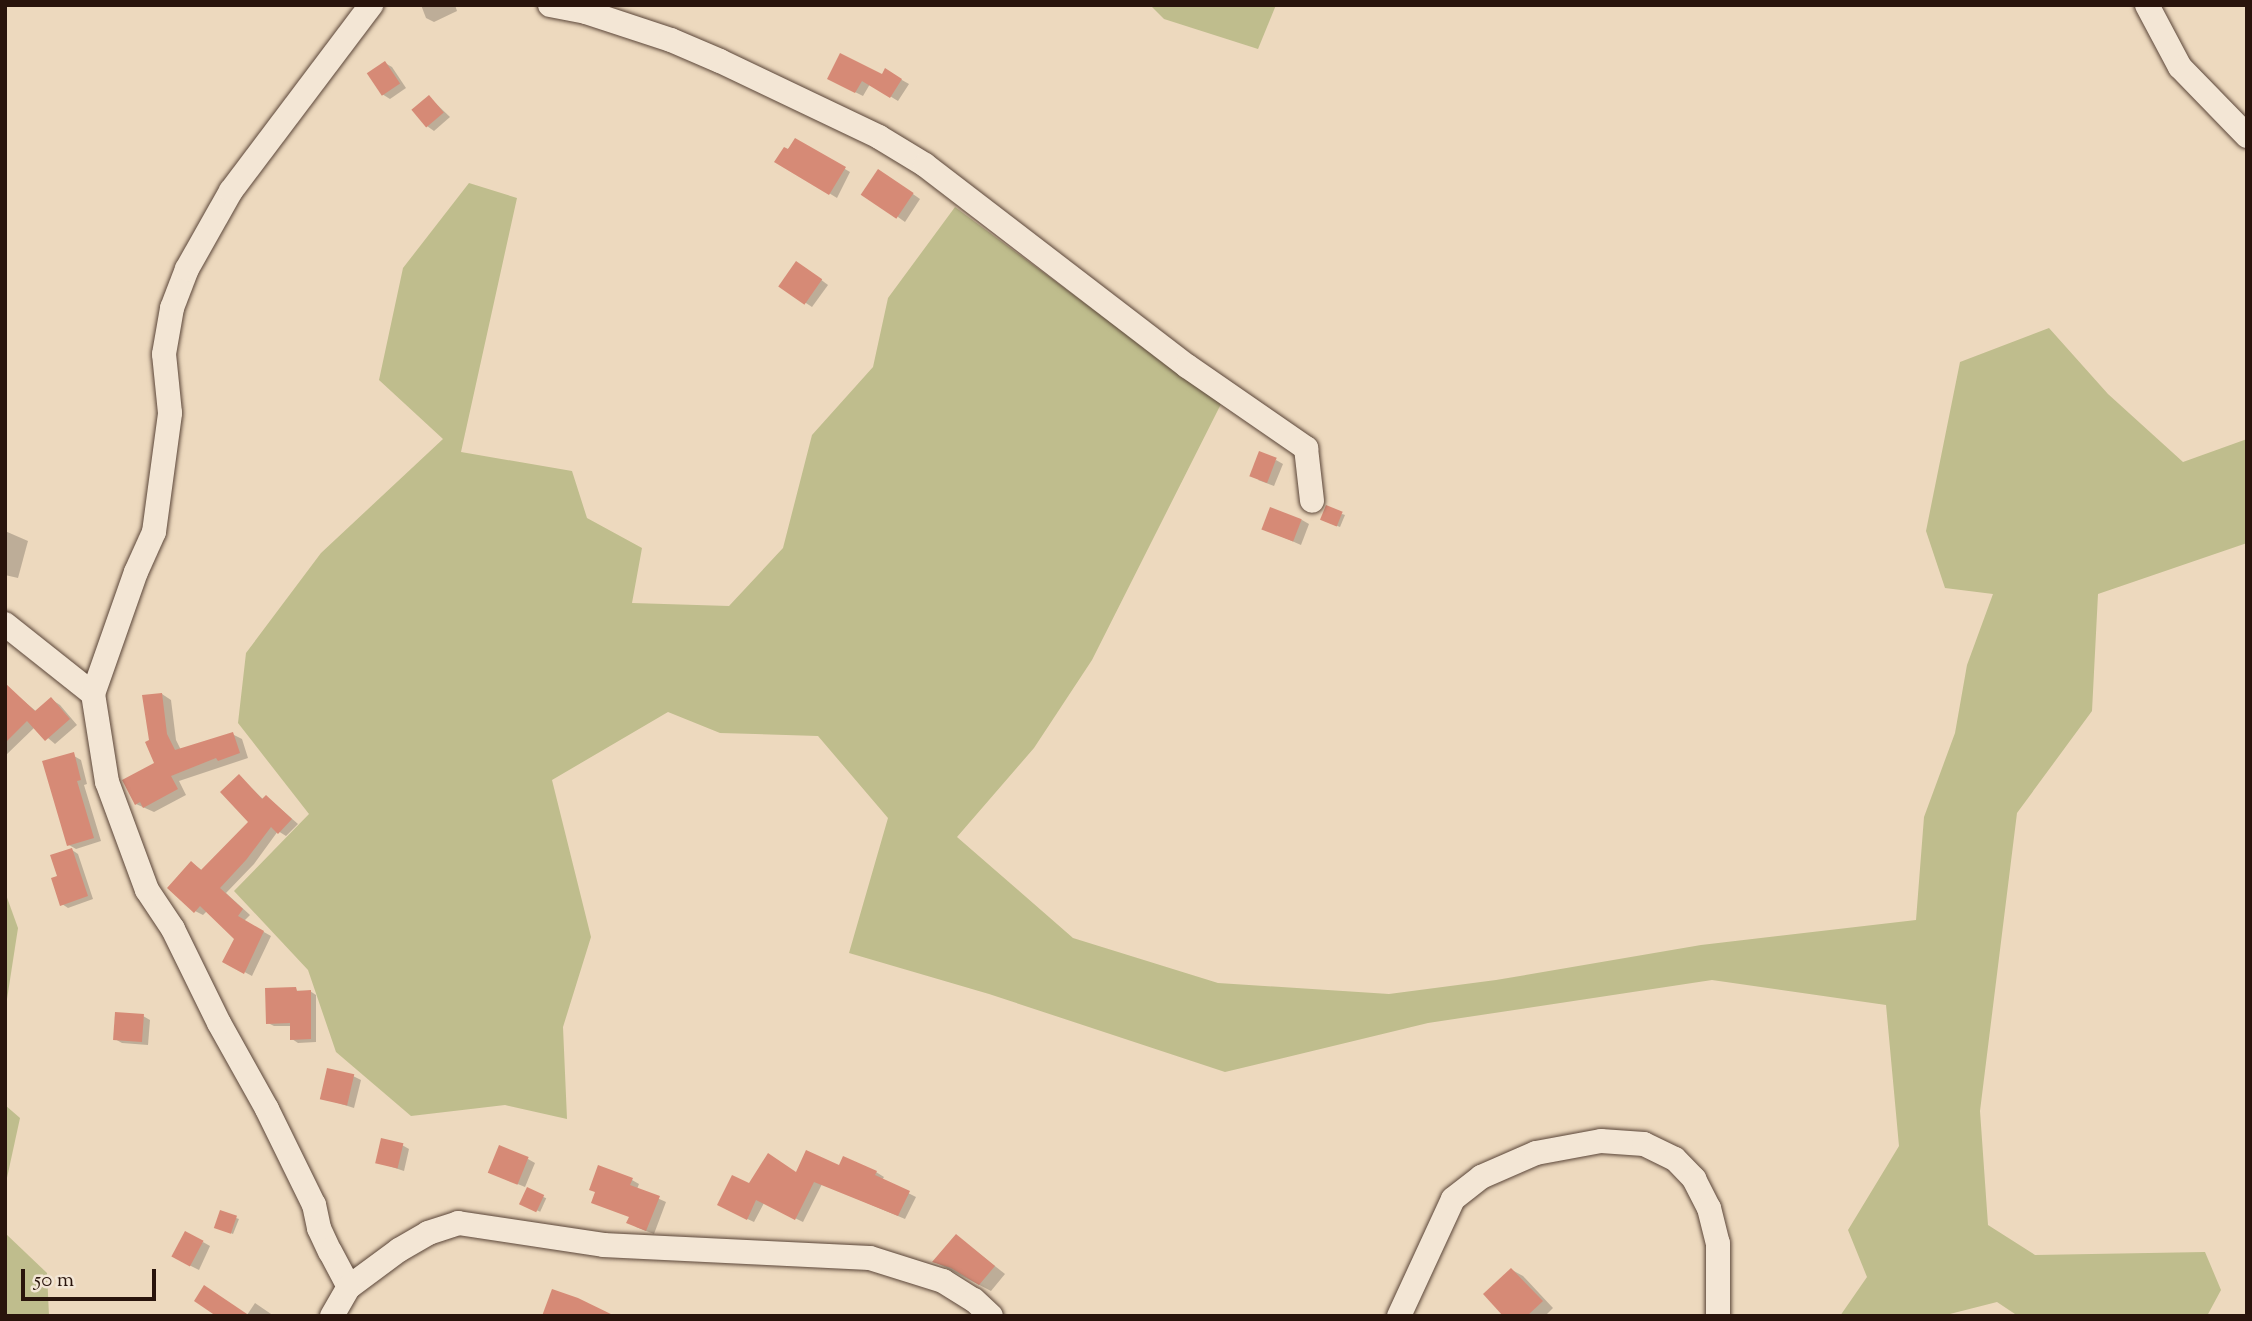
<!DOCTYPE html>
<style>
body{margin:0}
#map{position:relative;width:2252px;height:1321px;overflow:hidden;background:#edd9be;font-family:"Sorts Mill Goudy",serif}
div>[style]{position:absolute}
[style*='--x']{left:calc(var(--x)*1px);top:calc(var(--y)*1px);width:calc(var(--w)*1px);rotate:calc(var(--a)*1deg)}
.green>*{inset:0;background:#bfbd8d}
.shadow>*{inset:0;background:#0003;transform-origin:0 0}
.building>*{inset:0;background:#d68a76;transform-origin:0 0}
.roads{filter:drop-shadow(0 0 2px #5a4538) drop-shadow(0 0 2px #5a4538)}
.minor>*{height:24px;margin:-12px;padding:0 12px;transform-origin:12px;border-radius:12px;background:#f3e6d5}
span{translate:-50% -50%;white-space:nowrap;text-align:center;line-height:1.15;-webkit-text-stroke:6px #f3e6d5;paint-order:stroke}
.frame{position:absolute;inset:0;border:7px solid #29140c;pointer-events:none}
.scale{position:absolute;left:21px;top:1269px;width:135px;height:32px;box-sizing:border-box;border:4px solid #29140c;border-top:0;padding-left:9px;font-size:21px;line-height:24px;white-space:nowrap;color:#29140c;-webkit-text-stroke:5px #f3e6d5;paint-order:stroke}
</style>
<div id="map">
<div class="green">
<div style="clip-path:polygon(1150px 5px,1276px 5px,1258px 49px,1164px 19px)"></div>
<div style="clip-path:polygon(469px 183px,517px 198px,461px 452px,572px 471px,587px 518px,642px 548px,632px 603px,729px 606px,783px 548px,812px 435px,873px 367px,888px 298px,955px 207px,1221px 404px,1092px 660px,1034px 748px,957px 837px,1073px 938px,1218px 983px,1389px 994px,1496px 980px,1701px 945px,1916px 920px,1924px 817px,1955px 733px,1967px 665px,1993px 594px,1945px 588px,1926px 531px,1960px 362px,2049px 328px,2108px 394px,2183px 462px,2247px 439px,2247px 543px,2098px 594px,2092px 711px,2017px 813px,1980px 1111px,1988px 1225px,2035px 1255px,2205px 1252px,2221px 1290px,2207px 1316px,2018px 1316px,1997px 1302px,1942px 1316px,1840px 1316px,1867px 1277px,1848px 1230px,1899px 1146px,1886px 1005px,1712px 980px,1428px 1023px,1225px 1072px,989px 994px,849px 953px,888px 818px,818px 736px,720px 733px,668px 712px,552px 780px,591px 937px,563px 1027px,567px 1119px,505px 1105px,411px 1116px,336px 1052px,308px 970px,234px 891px,309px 814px,238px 723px,246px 653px,321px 553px,443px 439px,379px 380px,403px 268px)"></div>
<div style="clip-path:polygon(5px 892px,18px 928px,5px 1012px)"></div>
<div style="clip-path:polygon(5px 1105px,20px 1118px,5px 1187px)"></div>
<div style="clip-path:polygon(5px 1233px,47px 1273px,49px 1316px,5px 1316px)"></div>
</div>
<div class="shadow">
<div style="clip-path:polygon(421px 5px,455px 5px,457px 11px,434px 22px,426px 18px)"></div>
<div style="clip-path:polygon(385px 63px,392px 67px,406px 88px,390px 99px,382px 94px)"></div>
<div style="clip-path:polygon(886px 71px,909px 84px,898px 101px,870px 84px,863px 96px,837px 83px,882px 76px)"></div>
<div style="clip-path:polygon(429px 97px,450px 117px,434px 131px,427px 126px)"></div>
<div style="clip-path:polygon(796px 140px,850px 172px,837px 198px,777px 161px)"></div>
<div style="clip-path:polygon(886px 175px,920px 199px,905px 222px,898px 217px)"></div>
<div style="clip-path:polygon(804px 267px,828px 285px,812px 307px,780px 286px)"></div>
<div style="clip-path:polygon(1276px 460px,1283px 464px,1274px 486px,1258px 480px)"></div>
<div style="clip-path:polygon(1342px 514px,1345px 515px,1340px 527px,1325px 521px)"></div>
<div style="clip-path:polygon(1302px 520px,1309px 524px,1301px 545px,1264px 529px)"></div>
<div style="clip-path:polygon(5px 531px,28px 541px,18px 578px,5px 575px)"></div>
<div style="clip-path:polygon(9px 689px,37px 712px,51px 699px,60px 705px,77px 725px,55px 744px,35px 727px,5px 756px,5px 693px)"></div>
<div style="clip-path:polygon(162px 694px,171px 700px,176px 740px,181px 750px,232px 734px,242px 739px,248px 758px,179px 781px,186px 795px,154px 812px,136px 804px,157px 764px,150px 741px)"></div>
<div style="clip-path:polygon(74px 756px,81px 760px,87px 784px,84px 785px,101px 841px,76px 849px,69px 845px)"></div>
<div style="clip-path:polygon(239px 776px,264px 800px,266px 798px,273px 802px,298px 824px,286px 836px,278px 831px,254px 864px,226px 893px,250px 915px,244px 921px,271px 936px,252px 976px,224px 961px,236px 938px,207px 911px,203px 915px,195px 911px,192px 863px,203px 871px,251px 822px)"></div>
<div style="clip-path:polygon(72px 850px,78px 854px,93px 899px,68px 908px,62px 904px,59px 877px)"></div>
<div style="clip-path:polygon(267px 990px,310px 991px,316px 995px,316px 1042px,298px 1043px,292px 1039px,292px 1026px,274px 1026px,268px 1023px)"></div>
<div style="clip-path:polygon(143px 1016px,150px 1020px,148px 1045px,122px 1043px,115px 1039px)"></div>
<div style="clip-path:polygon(353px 1076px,361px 1080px,354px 1108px,322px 1098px)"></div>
<div style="clip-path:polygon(402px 1145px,409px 1149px,404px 1171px,377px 1162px)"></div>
<div style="clip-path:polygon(844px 1158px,876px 1172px,884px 1177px,882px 1180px,916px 1197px,905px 1219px,822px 1184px,803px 1222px,764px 1203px,754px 1222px,726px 1209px,750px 1185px,840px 1168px)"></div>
<div style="clip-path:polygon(528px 1159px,535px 1163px,525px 1187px,498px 1176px)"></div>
<div style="clip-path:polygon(632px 1180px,639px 1184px,637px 1189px,666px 1202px,654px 1234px,636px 1227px,631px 1217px,596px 1192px)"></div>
<div style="left:528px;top:1190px;width:20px;height:15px;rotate:24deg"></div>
<div style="clip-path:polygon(236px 1218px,239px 1219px,233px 1234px,218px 1228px)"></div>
<div style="clip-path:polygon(957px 1236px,1005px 1274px,991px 1291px,935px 1262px)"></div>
<div style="clip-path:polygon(203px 1242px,210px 1246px,199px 1270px,181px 1261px)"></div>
<div style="clip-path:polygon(1512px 1270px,1523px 1276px,1553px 1308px,1545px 1316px,1505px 1316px)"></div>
<div style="clip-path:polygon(255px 1303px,274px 1316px,219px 1316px,247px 1315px)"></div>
</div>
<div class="building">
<div style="clip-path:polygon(840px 53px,882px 74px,885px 68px,902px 79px,890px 98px,862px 81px,855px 93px,827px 79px)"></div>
<div style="left:385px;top:61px;width:27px;height:22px;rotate:56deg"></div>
<div style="left:429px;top:95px;width:23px;height:23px;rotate:50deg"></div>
<div style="clip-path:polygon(795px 138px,846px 167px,829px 195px,774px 162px,784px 147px,788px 149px)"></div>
<div style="left:878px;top:169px;width:43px;height:31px;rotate:34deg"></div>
<div style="left:796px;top:261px;width:32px;height:31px;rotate:35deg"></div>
<div style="left:1259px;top:451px;width:19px;height:27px;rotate:21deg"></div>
<div style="left:1326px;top:505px;width:18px;height:16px;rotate:22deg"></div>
<div style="left:1270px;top:507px;width:34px;height:24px;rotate:21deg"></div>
<div style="clip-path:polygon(5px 683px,35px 711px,51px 697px,70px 719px,45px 741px,27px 721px,5px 743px)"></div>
<div style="clip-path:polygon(162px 693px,167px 734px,175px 750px,233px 732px,240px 753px,218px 761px,216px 758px,171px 776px,178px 789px,143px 808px,140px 802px,135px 805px,122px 780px,154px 763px,145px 742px,149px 740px,142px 695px)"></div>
<div style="clip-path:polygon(74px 752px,81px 780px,77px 781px,94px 838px,67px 846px,42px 761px)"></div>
<div style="clip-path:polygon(239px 774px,262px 799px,266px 795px,292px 819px,278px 834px,271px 827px,246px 860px,220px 888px,243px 909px,238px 916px,264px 931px,244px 974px,222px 962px,234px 939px,200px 906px,194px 913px,167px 888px,191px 861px,201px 870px,248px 822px,220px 792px)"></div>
<div style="clip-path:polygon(72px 848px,88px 896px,60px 906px,51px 878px,57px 876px,50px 855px)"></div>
<div style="clip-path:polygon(296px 987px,297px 991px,311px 990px,311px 1039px,290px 1040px,290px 1023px,266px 1024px,265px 988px)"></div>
<div style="left:115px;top:1012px;width:29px;height:28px;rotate:4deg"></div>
<div style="left:327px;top:1068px;width:28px;height:32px;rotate:13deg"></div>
<div style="left:381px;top:1138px;width:23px;height:26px;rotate:13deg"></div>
<div style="left:499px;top:1145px;width:32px;height:30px;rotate:22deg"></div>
<div style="clip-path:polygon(806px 1150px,839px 1165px,843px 1156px,877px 1171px,875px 1175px,910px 1191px,898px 1216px,814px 1182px,795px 1220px,756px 1200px,747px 1220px,717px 1205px,732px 1175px,749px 1183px,768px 1153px,796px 1172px)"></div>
<div style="clip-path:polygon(598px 1165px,633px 1178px,630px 1185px,660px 1196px,646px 1231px,626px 1223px,629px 1217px,591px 1203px,595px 1192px,589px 1190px)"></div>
<div style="left:527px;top:1187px;width:19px;height:19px;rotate:25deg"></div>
<div style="left:220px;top:1210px;width:18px;height:19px;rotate:19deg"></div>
<div style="left:185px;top:1231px;width:21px;height:29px;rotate:28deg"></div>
<div style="clip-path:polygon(956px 1234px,995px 1266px,979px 1285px,951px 1268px,932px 1262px)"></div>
<div style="clip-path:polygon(1511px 1268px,1543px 1301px,1527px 1316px,1503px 1316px,1483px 1294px)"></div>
<div style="clip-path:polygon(204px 1285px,250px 1316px,216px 1316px,194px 1301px)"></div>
<div style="clip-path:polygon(552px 1289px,578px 1298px,615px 1316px,542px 1316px)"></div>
</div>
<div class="roads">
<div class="minor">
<div style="--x:550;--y:5;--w:37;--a:11"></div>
<div style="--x:586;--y:12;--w:89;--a:18.2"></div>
<div style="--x:671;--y:40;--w:53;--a:23.2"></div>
<div style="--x:720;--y:61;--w:176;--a:25.5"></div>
<div style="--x:879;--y:137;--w:54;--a:31.3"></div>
<div style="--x:925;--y:165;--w:330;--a:37.5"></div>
<div style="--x:1187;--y:366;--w:145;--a:34.6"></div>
<div style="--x:1306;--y:448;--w:53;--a:83.5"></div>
<div style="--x:2147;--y:5;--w:70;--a:62"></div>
<div style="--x:2180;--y:67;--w:96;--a:45.8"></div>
<div style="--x:5;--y:624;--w:112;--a:38.5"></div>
<div style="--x:349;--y:1287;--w:40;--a:-118"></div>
<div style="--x:330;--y:1252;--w:26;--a:-115"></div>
<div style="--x:319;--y:1228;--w:24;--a:-102"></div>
<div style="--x:314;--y:1205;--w:107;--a:-116.1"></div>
<div style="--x:267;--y:1109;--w:98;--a:-119.2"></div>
<div style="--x:219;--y:1023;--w:105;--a:-116.1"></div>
<div style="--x:173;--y:929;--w:47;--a:-123.7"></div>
<div style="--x:147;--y:890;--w:115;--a:-110.3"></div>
<div style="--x:107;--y:782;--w:89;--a:-99"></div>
<div style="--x:93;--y:694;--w:129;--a:-70.6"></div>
<div style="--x:136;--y:572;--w:44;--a:-65.8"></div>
<div style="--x:154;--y:532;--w:120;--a:-82.3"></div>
<div style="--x:170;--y:413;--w:59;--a:-95.8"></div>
<div style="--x:164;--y:354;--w:47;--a:-80.1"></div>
<div style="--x:172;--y:308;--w:42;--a:-69"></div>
<div style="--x:187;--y:269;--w:90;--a:-60.6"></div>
<div style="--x:231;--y:191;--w:233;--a:-53"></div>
<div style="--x:332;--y:1316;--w:34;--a:-60"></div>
<div style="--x:349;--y:1287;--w:62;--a:-36.5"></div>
<div style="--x:399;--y:1250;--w:34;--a:-30"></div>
<div style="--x:428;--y:1233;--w:32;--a:-18"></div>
<div style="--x:458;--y:1223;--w:147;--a:8.6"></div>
<div style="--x:603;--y:1245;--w:267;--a:2.8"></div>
<div style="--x:870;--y:1258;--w:77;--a:17.5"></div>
<div style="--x:943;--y:1281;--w:36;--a:32"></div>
<div style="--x:974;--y:1300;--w:23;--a:43"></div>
<div style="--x:1399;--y:1316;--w:129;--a:-65.2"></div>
<div style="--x:1453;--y:1199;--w:36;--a:-38"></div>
<div style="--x:1481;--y:1177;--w:60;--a:-23.6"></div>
<div style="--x:1536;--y:1153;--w:66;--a:-10.5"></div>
<div style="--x:1601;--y:1141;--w:43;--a:4"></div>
<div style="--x:1644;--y:1144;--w:34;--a:26"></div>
<div style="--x:1675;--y:1159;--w:28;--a:46"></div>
<div style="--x:1694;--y:1179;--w:33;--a:63"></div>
<div style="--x:1709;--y:1208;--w:36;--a:76"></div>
<div style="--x:1718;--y:1243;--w:73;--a:90"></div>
</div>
</div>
<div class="frame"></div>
<div class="scale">50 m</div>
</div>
